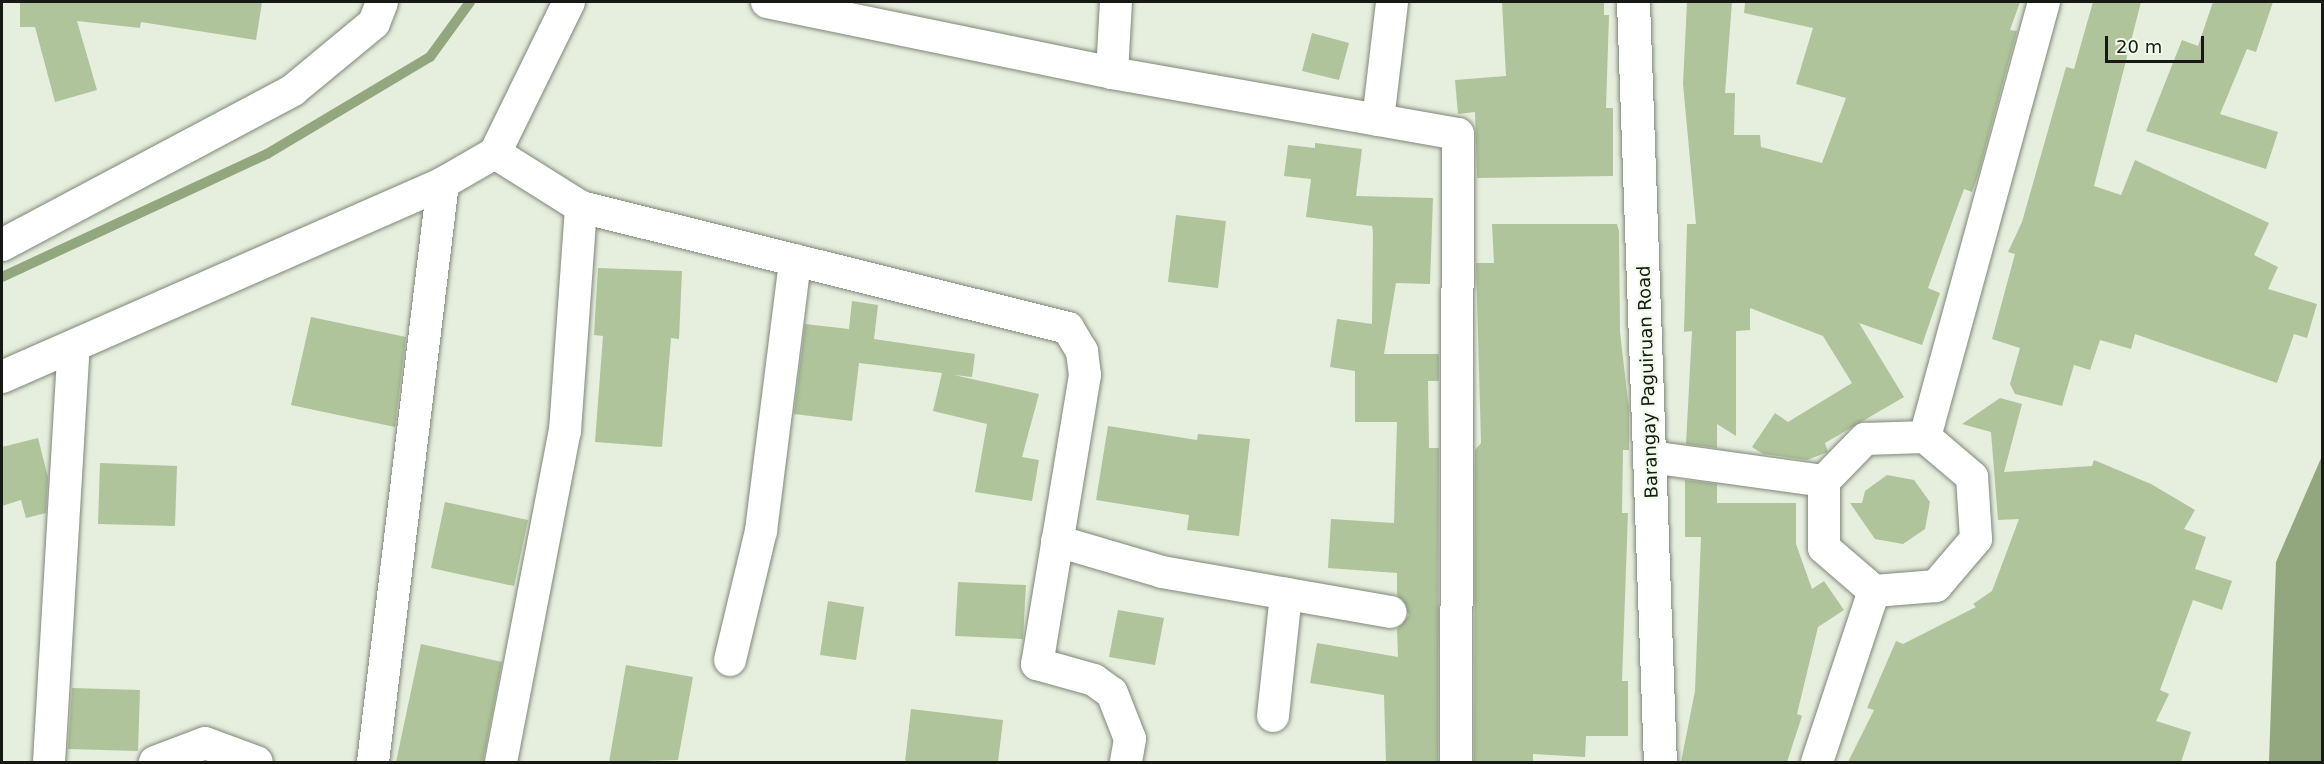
<!DOCTYPE html>
<style>
body{margin:0}
#map{position:relative;width:2324px;height:764px;overflow:hidden;background:#e6eede;font-family:"DejaVu Sans",sans-serif}
div>[style]{position:absolute}
.water>*{inset:0;background:#93a77e}
.stream>*{height:10px;margin:-5px;padding:0 5px;transform-origin:5px;border-radius:5px;background:#93a77e}
.building>*{inset:0;background:#afc49a}
.roads{filter:drop-shadow(0 0 2px #7f8778) drop-shadow(0 0 2px #7f8778)}
.street>*{height:32px;margin:-16px;padding:0 16px;transform-origin:16px;border-radius:16px;background:#fff}
.secondary>*{height:33px;margin:-16.5px;padding:0 16.5px;transform-origin:16.5px;border-radius:16.5px;background:#fff}
span{translate:-50% -50%;white-space:nowrap;text-align:center;line-height:1.15;-webkit-text-stroke:4.5px #f3fbeb;paint-order:stroke}
.street-label{font-size:18px;color:#161914}
.frame{position:absolute;inset:0;border:3px solid #161914;pointer-events:none}
.scale{position:absolute;left:2105px;top:36px;width:99px;height:27px;box-sizing:border-box;border:3px solid #161914;border-top:0;padding-left:8px;font-size:18px;line-height:21px;white-space:nowrap;color:#161914;-webkit-text-stroke:4px #f3fbeb;paint-order:stroke}
</style>
<div id="map">
<div class="water">
<div style="clip-path:polygon(2322px 456px,2322px 762px,2269px 762px,2276px 562px)"></div>
</div>
<div class="stream">
<div style="left:2px;top:277px;width:292px;rotate:-24.9deg"></div>
<div style="left:267px;top:154px;width:190px;rotate:-30.8deg"></div>
<div style="left:430px;top:57px;width:68px;rotate:-54deg"></div>
</div>
<div class="building">
<div style="clip-path:polygon(20px 2px,262px 2px,256px 40px,141px 22px,140px 28px,77px 21px,97px 90px,55px 102px,35px 27px,20px 27px)"></div>
<div style="clip-path:polygon(1502px 2px,1604px 2px,1604px 15px,1609px 15px,1606px 108px,1613px 108px,1613px 176px,1477px 178px,1475px 112px,1458px 114px,1455px 80px,1506px 76px)"></div>
<div style="clip-path:polygon(1687px 2px,1732px 2px,1725px 93px,1735px 93px,1734px 135px,1760px 135px,1761px 147px,1822px 163px,1846px 98px,1796px 84px,1813px 28px,1744px 13px,1745px 2px,2020px 2px,2010px 30px,2017px 31px,1978px 175px,1972px 192px,1964px 189px,1928px 288px,1940px 293px,1922px 345px,1859px 323px,1904px 397px,1825px 443px,1828px 452px,1807px 460px,1763px 454px,1752px 447px,1775px 413px,1788px 422px,1852px 383px,1823px 336px,1750px 308px,1750px 330px,1736px 331px,1736px 436px,1717px 424px,1717px 448px,1686px 444px,1692px 331px,1684px 332px,1687px 224px,1696px 224px,1683px 84px)"></div>
<div style="clip-path:polygon(2093px 2px,2141px 2px,2094px 186px,2121px 195px,2135px 160px,2269px 223px,2254px 255px,2278px 267px,2268px 289px,2317px 304px,2307px 338px,2294px 334px,2277px 383px,2135px 334px,2131px 349px,2100px 340px,2090px 370px,2074px 365px,2062px 406px,2015px 394px,2010px 384px,2020px 348px,1992px 339px,2015px 254px,2008px 252px,2022px 222px,2066px 67px,2074px 69px)"></div>
<div style="clip-path:polygon(2213px 2px,2273px 2px,2256px 52px,2247px 49px,2220px 114px,2278px 132px,2266px 169px,2146px 131px,2182px 40px,2198px 46px)"></div>
<div style="clip-path:polygon(1312px 33px,1349px 43px,1339px 80px,1302px 71px)"></div>
<div style="clip-path:polygon(1315px 143px,1362px 149px,1356px 196px,1433px 198px,1430px 284px,1396px 283px,1384px 354px,1439px 354px,1439px 381px,1428px 381px,1429px 448px,1439px 448px,1438px 762px,1386px 762px,1384px 695px,1310px 683px,1317px 643px,1398px 657px,1397px 629px,1409px 615px,1397px 595px,1397px 573px,1328px 568px,1331px 519px,1394px 523px,1397px 422px,1355px 422px,1355px 371px,1330px 367px,1337px 319px,1372px 324px,1373px 232px,1372px 226px,1306px 217px,1311px 179px,1284px 176px,1288px 145px,1315px 148px)"></div>
<div style="clip-path:polygon(1176px 215px,1226px 221px,1218px 288px,1168px 282px)"></div>
<div style="clip-path:polygon(1492px 224px,1617px 224px,1619px 231px,1620px 332px,1629px 410px,1629px 450px,1623px 450px,1622px 513px,1628px 513px,1622px 681px,1628px 681px,1628px 736px,1586px 736px,1585px 757px,1533px 754px,1533px 762px,1474px 762px,1475px 450px,1481px 443px,1476px 263px,1494px 263px)"></div>
<div style="clip-path:polygon(598px 268px,682px 271px,679px 339px,671px 338px,662px 447px,595px 442px,603px 336px,594px 335px)"></div>
<div style="clip-path:polygon(852px 301px,878px 305px,874px 339px,975px 354px,972px 377px,954px 375px,1039px 394px,1022px 457px,1039px 460px,1032px 501px,975px 492px,987px 424px,933px 411px,942px 373px,859px 363px,852px 421px,794px 414px,805px 324px,849px 329px)"></div>
<div style="clip-path:polygon(311px 317px,406px 337px,395px 427px,291px 405px)"></div>
<div style="clip-path:polygon(2000px 398px,2022px 404px,2004px 472px,2092px 466px,2094px 460px,2151px 484px,2195px 510px,2184px 529px,2206px 537px,2195px 569px,2232px 581px,2222px 610px,2193px 600px,2160px 690px,2169px 694px,2156px 721px,2191px 732px,2181px 762px,1848px 762px,1874px 710px,1867px 708px,1896px 641px,1903px 644px,1976px 607px,1973px 604px,1992px 591px,2019px 519px,1998px 520px,1991px 432px,1962px 424px)"></div>
<div style="clip-path:polygon(1108px 426px,1197px 440px,1198px 434px,1250px 439px,1239px 536px,1187px 530px,1189px 515px,1096px 500px)"></div>
<div style="clip-path:polygon(38px 438px,48px 477px,46px 513px,26px 518px,21px 500px,2px 506px,2px 447px)"></div>
<div style="clip-path:polygon(100px 463px,177px 466px,175px 526px,98px 524px)"></div>
<div style="clip-path:polygon(1887px 475px,1914px 480px,1930px 502px,1925px 529px,1903px 544px,1875px 539px,1850px 503px,1862px 503px,1865px 491px)"></div>
<div style="clip-path:polygon(1685px 480px,1717px 484px,1717px 503px,1796px 503px,1796px 544px,1812px 589px,1824px 581px,1844px 610px,1818px 627px,1797px 714px,1802px 716px,1787px 762px,1681px 762px,1695px 691px,1701px 537px,1685px 537px)"></div>
<div style="clip-path:polygon(445px 502px,528px 520px,514px 586px,431px 568px)"></div>
<div style="clip-path:polygon(958px 582px,1026px 585px,1023px 639px,955px 636px)"></div>
<div style="clip-path:polygon(828px 601px,864px 607px,856px 660px,820px 655px)"></div>
<div style="clip-path:polygon(1118px 610px,1164px 618px,1155px 665px,1109px 657px)"></div>
<div style="clip-path:polygon(421px 644px,502px 662px,483px 762px,396px 762px)"></div>
<div style="clip-path:polygon(626px 665px,693px 677px,678px 760px,609px 762px)"></div>
<div style="clip-path:polygon(72px 688px,140px 690px,138px 751px,68px 749px)"></div>
<div style="clip-path:polygon(911px 709px,1003px 720px,998px 762px,905px 762px)"></div>
</div>
<div class="roads">
<div class="street">
<div style="left:767px;top:2px;width:352px;rotate:11.6deg"></div>
<div style="left:1112px;top:73px;width:351px;rotate:10deg"></div>
<div style="left:1458px;top:134px;width:628px;rotate:90.18deg"></div>
<div style="left:1112px;top:73px;width:71px;rotate:-86.8deg"></div>
<div style="left:1378px;top:120px;width:119px;rotate:-83.2deg"></div>
<div style="left:495px;top:153px;width:102px;rotate:32.1deg"></div>
<div style="left:581px;top:207px;width:502px;rotate:13.95deg"></div>
<div style="left:1068px;top:328px;width:27px;rotate:59deg"></div>
<div style="left:1082px;top:351px;width:24px;rotate:83deg"></div>
<div style="left:1085px;top:375px;width:293px;rotate:99.4deg"></div>
<div style="left:1037px;top:664px;width:59px;rotate:15.7deg"></div>
<div style="left:1094px;top:680px;width:22px;rotate:36deg"></div>
<div style="left:1112px;top:693px;width:49px;rotate:68.6deg"></div>
<div style="left:1130px;top:739px;width:23px;rotate:100deg"></div>
<div style="left:2px;top:245px;width:330px;rotate:-28deg"></div>
<div style="left:293px;top:90px;width:105px;rotate:-39.6deg"></div>
<div style="left:374px;top:23px;width:22px;rotate:-69deg"></div>
<div style="left:2px;top:377px;width:482px;rotate:-23.7deg"></div>
<div style="left:443px;top:183px;width:60px;rotate:-30deg"></div>
<div style="left:495px;top:153px;width:168px;rotate:-63.9deg"></div>
<div style="left:1925px;top:437px;width:62px;rotate:40.4deg"></div>
<div style="left:1972px;top:477px;width:62px;rotate:86.3deg"></div>
<div style="left:1976px;top:539px;width:62px;rotate:130.4deg"></div>
<div style="left:1936px;top:586px;width:62px;rotate:175.4deg"></div>
<div style="left:1874px;top:591px;width:66px;rotate:-139.3deg"></div>
<div style="left:1824px;top:548px;width:67px;rotate:-90deg"></div>
<div style="left:1824px;top:481px;width:59px;rotate:-45.7deg"></div>
<div style="left:1865px;top:439px;width:60px;rotate:-1.9deg"></div>
<div style="left:1925px;top:437px;width:451px;rotate:-74.7deg"></div>
<div style="left:1651px;top:457px;width:175px;rotate:7.9deg"></div>
<div style="left:1057px;top:541px;width:109px;rotate:16.4deg"></div>
<div style="left:1162px;top:572px;width:232px;rotate:9.9deg"></div>
<div style="left:730px;top:660px;width:133px;rotate:-76.5deg"></div>
<div style="left:761px;top:531px;width:273px;rotate:-82.8deg"></div>
<div style="left:1273px;top:716px;width:123px;rotate:-83.9deg"></div>
<div style="left:49px;top:762px;width:416px;rotate:-86.6deg"></div>
<div style="left:155px;top:762px;width:53px;rotate:-20.8deg"></div>
<div style="left:205px;top:743px;width:55px;rotate:20.1deg"></div>
<div style="left:373px;top:762px;width:583px;rotate:-83.11deg"></div>
<div style="left:501px;top:762px;width:337px;rotate:-79.1deg"></div>
<div style="left:565px;top:431px;width:225px;rotate:-85.9deg"></div>
<div style="left:1817px;top:762px;width:180px;rotate:-71.6deg"></div>
</div>
<div class="secondary">
<div style="left:1633px;top:2px;width:760px;rotate:87.97deg"></div>
</div>
</div>
<div class="street-label">
<span style="left:1648px;top:382px;rotate:-92deg">Barangay Paguiruan Road</span>
</div>
<div class="frame"></div>
<div class="scale">20 m</div>
</div>
